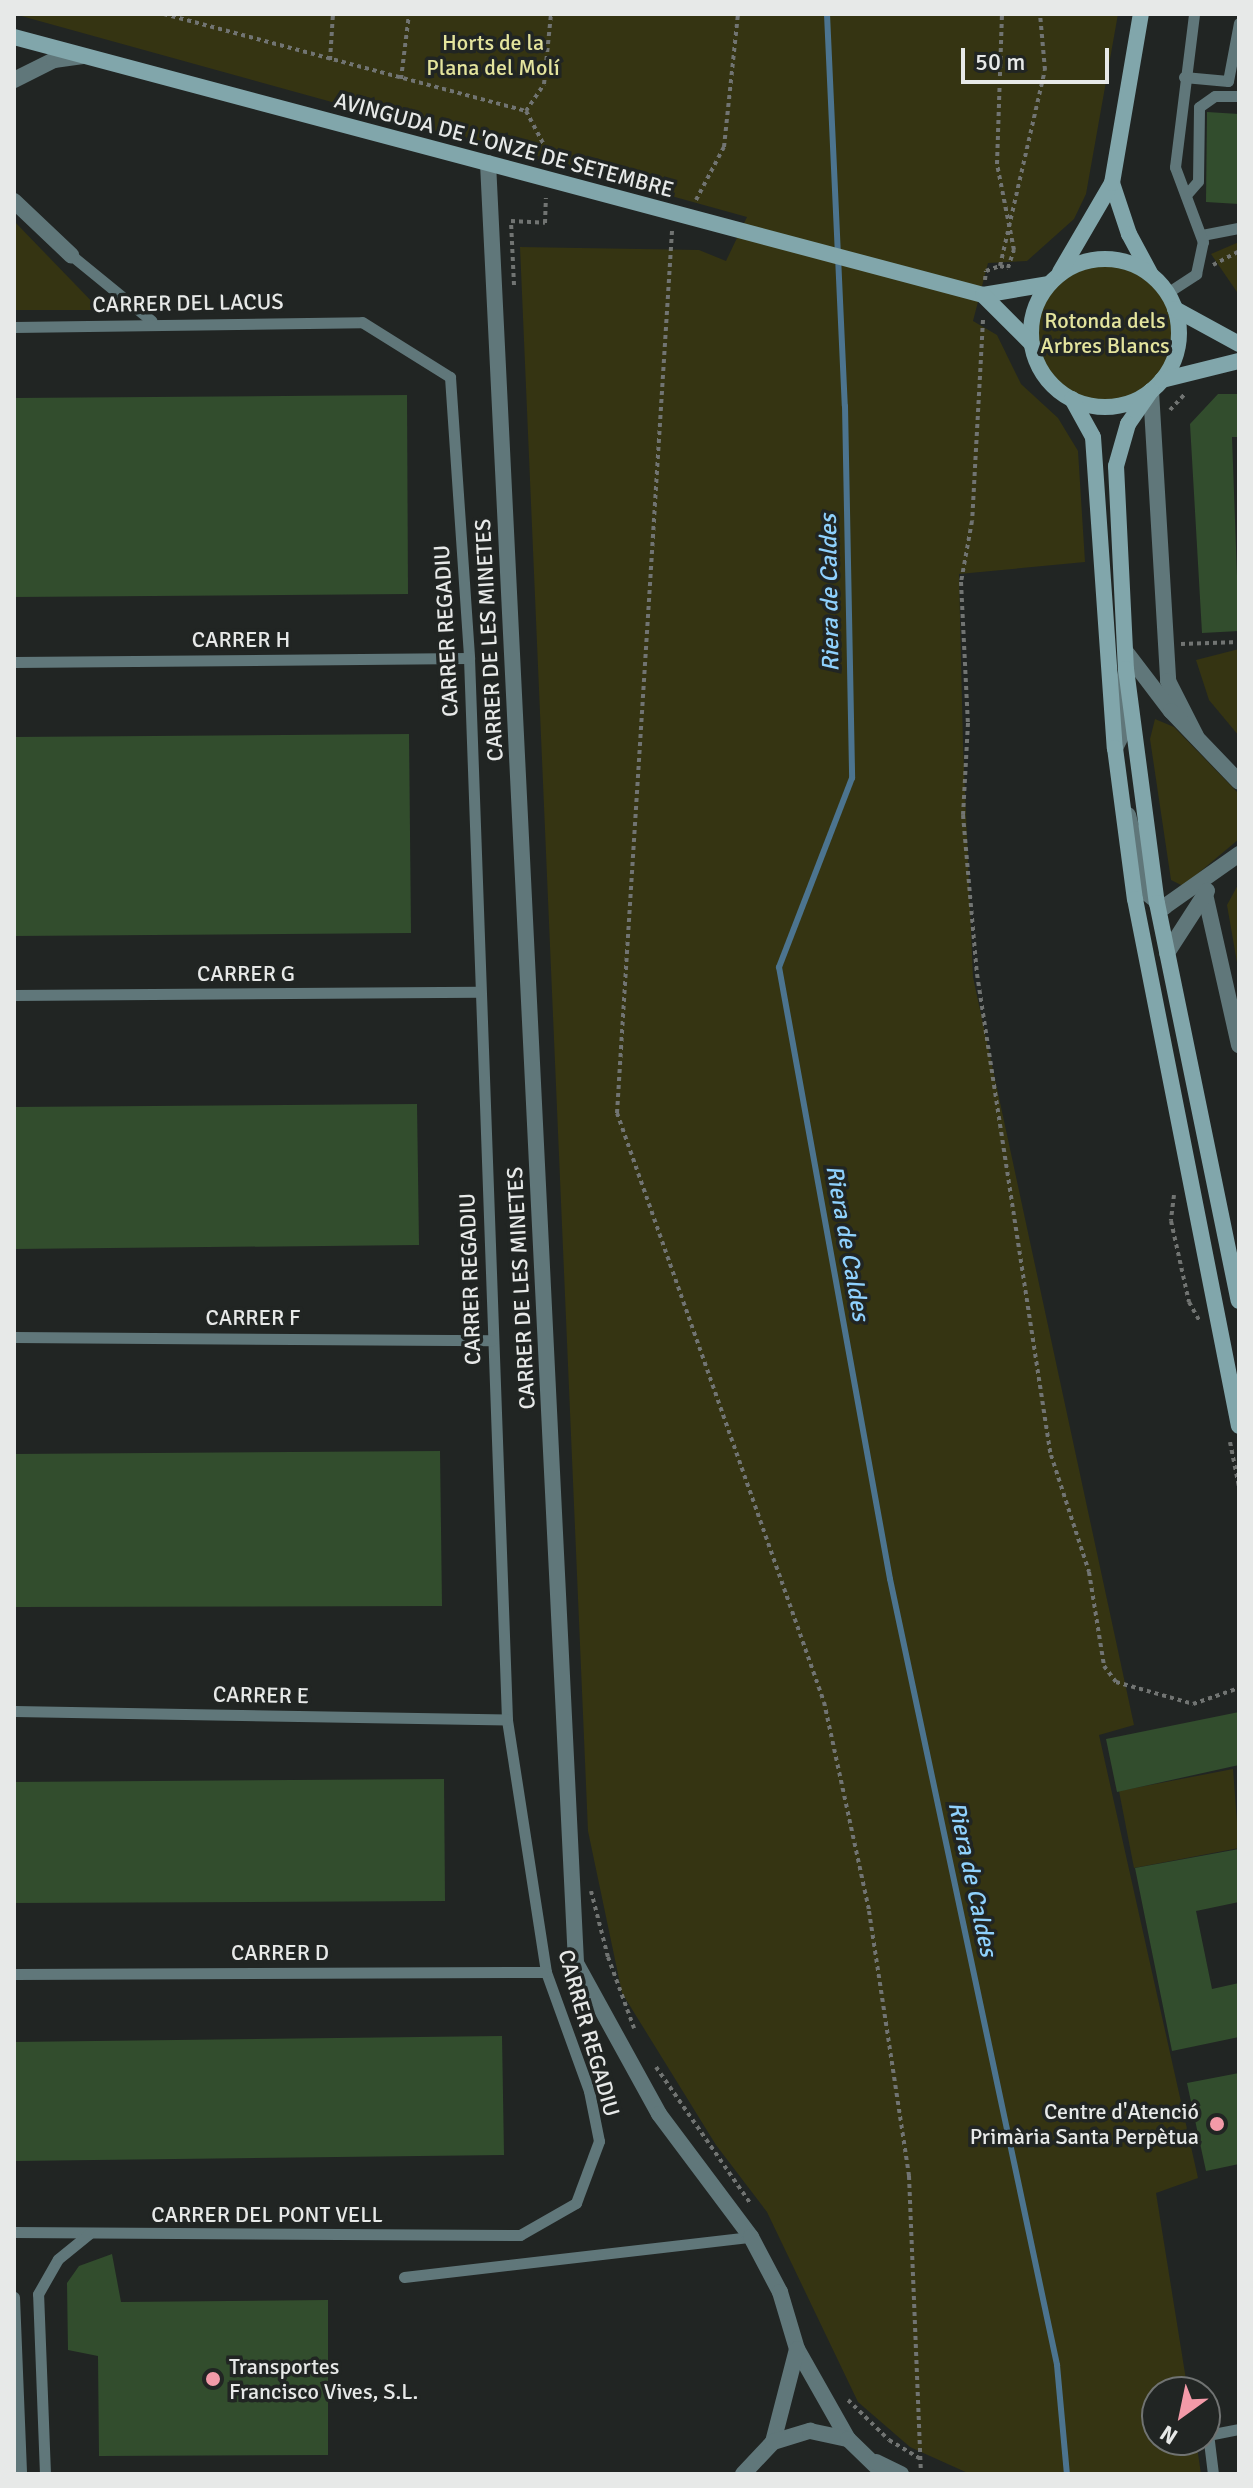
<!DOCTYPE html>
<meta charset="utf-8">
<style>
body{margin:0}
#map{position:relative;width:1253px;height:2488px;overflow:hidden;background:#212523;font-family:Signika,sans-serif}
div>[style]{position:absolute}
.green>*{inset:0;background:#353412}
.round{border-radius:50%}
.stream>*{height:6px;margin:-3px;padding:0 3px;transform-origin:3px;border-radius:3px;background:#4c748f}
.building>*{inset:0;background:#324d2d}
.path>*{height:4px;margin-top:-2px;transform-origin:0;background:repeating-linear-gradient(90deg,#717472 0 4px,transparent 0 8px)}
.service>*{height:11px;margin:-5.5px;padding:0 5.5px;transform-origin:5.5px;border-radius:5.5px;background:#60777a}
.minor>*{height:16px;margin:-8px;padding:0 8px;transform-origin:8px;border-radius:8px;background:#60777a}
.tertiary>*{height:16px;margin:-8px;padding:0 8px;transform-origin:8px;border-radius:8px;background:#60777a}
.secondary>*{height:16px;margin:-8px;padding:0 8px;transform-origin:8px;border-radius:8px;background:#81a6ab}
.secondary>.ring{margin:-8px;padding:0;box-sizing:content-box;background:none;border:16px solid #81a6ab;border-radius:50%}
.dots>*{width:22px;height:22px;translate:-50% -50%;box-sizing:border-box;border:4px solid #212523;border-radius:50%}
span{translate:-50% -50%;white-space:nowrap;text-align:center;line-height:1.15;-webkit-text-stroke:7px #212523;paint-order:stroke}
.park-label{font-size:22px;color:#e4e49d}
.street-label{font-size:22px;color:#e7e9e8}
.poi-label{font-size:22px;color:#e7e9e8}
.right{translate:-100% -50%;text-align:right}
.left{translate:0 -50%;text-align:left}
.water-label{font-size:24px;color:#8fd1fd;font-style:italic}
.frame{position:absolute;inset:0;border:16px solid #e7e9e8;pointer-events:none}
.north{position:absolute;left:1141px;top:2376px;width:80px;height:80px;box-sizing:border-box;background:#212523;border:2px solid #707372;border-radius:50%;rotate:213deg;font-size:22px;font-weight:700;line-height:32px;text-align:center;color:#e7e9e8}
.north::after{content:'';display:block;margin:auto;width:28px;height:36px;background:#f39aa8;clip-path:polygon(50% 0,100% 100%,50% 72%,0 100%)}
.scale{position:absolute;left:961px;top:48px;width:148px;height:36px;box-sizing:border-box;border:4px solid #e7e9e8;border-top:0;padding-left:10px;font-size:24px;line-height:28px;white-space:nowrap;color:#e7e9e8;-webkit-text-stroke:6px #212523;paint-order:stroke}
</style>
<div id="map">
<div class="green">
<div style="clip-path:polygon(14px 14px,1118px 14px,1086px 194px,1074px 219px,1027px 261px,988px 263px,973px 321px,997px 335px,1021px 384px,1058px 418px,1078px 451px,1085px 562px,959px 574px,963px 744px,973px 977px,1134px 1725px,1099px 1735px,1198px 2178px,1156px 2193px,1188px 2392px,1157px 2392px,1157px 2440px,1196px 2440px,1201px 2474px,970px 2474px,910px 2447px,858px 2402px,767px 2212px,716px 2145px,622px 1993px,588px 1831px,520px 247px,699px 250px,726px 261px,747px 217px)"></div>
<div style="clip-path:polygon(14px 221px,100px 310px,14px 310px)"></div>
<div style="clip-path:polygon(1239px 242px,1239px 295px,1211px 254px)"></div>
<div class="round" style="left:1031px;top:259px;width:148px;height:148px"></div>
<div style="clip-path:polygon(1239px 649px,1239px 736px,1209px 700px,1196px 660px)"></div>
<div style="clip-path:polygon(1155px 719px,1174px 727px,1239px 794px,1239px 839px,1183px 886px,1171px 880px,1150px 739px)"></div>
<div style="clip-path:polygon(1239px 883px,1239px 974px,1227px 905px)"></div>
<div style="clip-path:polygon(1233px 1769px,1239px 1848px,1134px 1868px,1119px 1791px)"></div>
</div>
<div class="stream">
<div style="left:827px;top:14px;width:392px;rotate:87.4deg"></div>
<div style="left:845px;top:406px;width:372px;rotate:88.9deg"></div>
<div style="left:852px;top:778px;width:203px;rotate:111.1deg"></div>
<div style="left:779px;top:967px;width:622px;rotate:79.72deg"></div>
<div style="left:890px;top:1579px;width:804px;rotate:78deg"></div>
<div style="left:1057px;top:2365px;width:109px;rotate:84.8deg"></div>
</div>
<div class="building">
<div style="clip-path:polygon(1207px 112px,1239px 114px,1239px 204px,1206px 202px)"></div>
<div style="clip-path:polygon(1218px 394px,1239px 394px,1239px 437px,1232px 437px,1239px 631px,1202px 633px,1190px 424px)"></div>
<div style="clip-path:polygon(407px 395px,408px 594px,14px 597px,14px 398px)"></div>
<div style="clip-path:polygon(409px 734px,411px 933px,14px 936px,14px 737px)"></div>
<div style="clip-path:polygon(417px 1104px,419px 1245px,14px 1249px,14px 1107px)"></div>
<div style="clip-path:polygon(440px 1451px,442px 1606px,14px 1607px,14px 1454px)"></div>
<div style="clip-path:polygon(1239px 1712px,1239px 1765px,1117px 1792px,1106px 1739px)"></div>
<div style="clip-path:polygon(444px 1779px,445px 1901px,14px 1903px,14px 1782px)"></div>
<div style="clip-path:polygon(1239px 1849px,1239px 1902px,1196px 1911px,1212px 1989px,1239px 1983px,1239px 2037px,1172px 2051px,1135px 1868px)"></div>
<div style="clip-path:polygon(502px 2036px,504px 2155px,14px 2161px,14px 2042px)"></div>
<div style="clip-path:polygon(1239px 2073px,1239px 2164px,1206px 2171px,1187px 2083px)"></div>
<div style="clip-path:polygon(112px 2254px,121px 2302px,328px 2300px,328px 2455px,99px 2456px,98px 2356px,68px 2350px,67px 2283px,79px 2266px)"></div>
</div>
<div class="path">
<div style="left:164px;top:14px;width:375px;rotate:15deg"></div>
<div style="left:526px;top:111px;width:58px;rotate:62.1deg"></div>
<div style="left:330px;top:60px;width:46px;rotate:-86.3deg"></div>
<div style="left:401px;top:79px;width:65px;rotate:-83deg"></div>
<div style="left:526px;top:111px;width:32px;rotate:-56deg"></div>
<div style="left:544px;top:84px;width:70px;rotate:-84.3deg"></div>
<div style="left:696px;top:200px;width:60px;rotate:-62.2deg"></div>
<div style="left:724px;top:147px;width:134px;rotate:-84deg"></div>
<div style="left:672px;top:231px;width:884px;rotate:93.57deg"></div>
<div style="left:617px;top:1113px;width:624px;rotate:70.64deg"></div>
<div style="left:824px;top:1702px;width:214px;rotate:77.8deg"></div>
<div style="left:869px;top:1911px;width:268px;rotate:81.4deg"></div>
<div style="left:909px;top:2176px;width:298px;rotate:87.7deg"></div>
<div style="left:1213px;top:265px;width:30px;rotate:-28deg"></div>
<div style="left:1000px;top:266px;width:8px;rotate:14deg"></div>
<div style="left:1008px;top:268px;width:19px;rotate:-72deg"></div>
<div style="left:1014px;top:250px;width:88px;rotate:-101.2deg"></div>
<div style="left:997px;top:164px;width:150px;rotate:-88.1deg"></div>
<div style="left:985px;top:280px;width:9px;rotate:-84deg"></div>
<div style="left:986px;top:271px;width:15px;rotate:-20deg"></div>
<div style="left:1000px;top:266px;width:201px;rotate:-77.1deg"></div>
<div style="left:1045px;top:70px;width:56px;rotate:-95.1deg"></div>
<div style="left:514px;top:285px;width:64px;rotate:-92.7deg"></div>
<div style="left:511px;top:221px;width:34px;rotate:3deg"></div>
<div style="left:545px;top:223px;width:25px;rotate:-88deg"></div>
<div style="left:983px;top:320px;width:201px;rotate:93.1deg"></div>
<div style="left:972px;top:521px;width:62px;rotate:100.2deg"></div>
<div style="left:961px;top:582px;width:141px;rotate:87.2deg"></div>
<div style="left:968px;top:723px;width:92px;rotate:93.1deg"></div>
<div style="left:963px;top:815px;width:160px;rotate:85deg"></div>
<div style="left:977px;top:974px;width:487px;rotate:81.3deg"></div>
<div style="left:1051px;top:1455px;width:123px;rotate:72deg"></div>
<div style="left:1089px;top:1572px;width:95px;rotate:80.9deg"></div>
<div style="left:1104px;top:1666px;width:20px;rotate:53deg"></div>
<div style="left:1116px;top:1682px;width:80px;rotate:15.9deg"></div>
<div style="left:1193px;top:1704px;width:49px;rotate:-19.2deg"></div>
<div style="left:1170px;top:410px;width:23px;rotate:-47deg"></div>
<div style="left:1181px;top:644px;width:58px;rotate:-2deg"></div>
<div style="left:1174px;top:1195px;width:26px;rotate:97deg"></div>
<div style="left:1171px;top:1221px;width:83px;rotate:77.5deg"></div>
<div style="left:1189px;top:1302px;width:23px;rotate:61deg"></div>
<div style="left:1230px;top:1442px;width:46px;rotate:78.7deg"></div>
<div style="left:591px;top:1891px;width:68px;rotate:75.6deg"></div>
<div style="left:608px;top:1957px;width:76px;rotate:69.9deg"></div>
<div style="left:656px;top:2067px;width:167px;rotate:55.3deg"></div>
<div style="left:848px;top:2400px;width:57px;rotate:44.3deg"></div>
<div style="left:889px;top:2440px;width:37px;rotate:31deg"></div>
</div>
<div class="service">
<div style="left:1184px;top:77px;width:44px;rotate:5.2deg"></div>
<div style="left:1228px;top:81px;width:59px;rotate:-79.3deg"></div>
<div style="left:1186px;top:195px;width:18px;rotate:-49deg"></div>
<div style="left:1198px;top:181px;width:74px;rotate:-89.2deg"></div>
<div style="left:1199px;top:107px;width:19px;rotate:-35deg"></div>
<div style="left:1215px;top:96px;width:24px"></div>
<div style="left:1202px;top:235px;width:38px;rotate:-11deg"></div>
<div style="left:71px;top:255px;width:104px;rotate:39.2deg"></div>
<div style="left:1167px;top:293px;width:35px;rotate:-33deg"></div>
<div style="left:1196px;top:274px;width:33px;rotate:-78deg"></div>
<div style="left:1203px;top:242px;width:80px;rotate:-110.5deg"></div>
<div style="left:1175px;top:167px;width:154px;rotate:-82.9deg"></div>
<div style="left:14px;top:327px;width:348px;rotate:-0.8deg"></div>
<div style="left:362px;top:322px;width:104px;rotate:32deg"></div>
<div style="left:450px;top:377px;width:282px;rotate:86.1deg"></div>
<div style="left:469px;top:658px;width:1063px;rotate:87.95deg"></div>
<div style="left:507px;top:1720px;width:255px;rotate:81.2deg"></div>
<div style="left:546px;top:1972px;width:127px;rotate:70.1deg"></div>
<div style="left:589px;top:2091px;width:51px;rotate:78.7deg"></div>
<div style="left:599px;top:2141px;width:66px;rotate:110.4deg"></div>
<div style="left:576px;top:2203px;width:64px;rotate:150.3deg"></div>
<div style="left:520px;top:2235px;width:506px;rotate:-179.66deg"></div>
<div style="left:14px;top:662px;width:455px;rotate:-0.5deg"></div>
<div style="left:14px;top:995px;width:465px;rotate:-0.4deg"></div>
<div style="left:14px;top:1337px;width:478px;rotate:0.4deg"></div>
<div style="left:14px;top:1711px;width:493px;rotate:1deg"></div>
<div style="left:14px;top:1974px;width:532px;rotate:-0.22deg"></div>
<div style="left:404px;top:2277px;width:349px;rotate:-6.6deg"></div>
<div style="left:14px;top:2297px;width:177px;rotate:87.7deg"></div>
<div style="left:45px;top:2474px;width:180px;rotate:-92.2deg"></div>
<div style="left:38px;top:2294px;width:40px;rotate:-60.3deg"></div>
<div style="left:58px;top:2259px;width:40px;rotate:-39deg"></div>
<div style="left:1213px;top:2474px;width:39px;rotate:-97deg"></div>
<div style="left:1208px;top:2435px;width:32px;rotate:-11deg"></div>
</div>
<div class="minor">
<div style="left:488px;top:163px;width:1802px;rotate:87.2deg"></div>
<div style="left:576px;top:1963px;width:172px;rotate:61.2deg"></div>
<div style="left:659px;top:2114px;width:154px;rotate:53.2deg"></div>
<div style="left:751px;top:2237px;width:62px;rotate:62.2deg"></div>
<div style="left:780px;top:2292px;width:59px;rotate:73.4deg"></div>
<div style="left:797px;top:2349px;width:103px;rotate:60.5deg"></div>
<div style="left:1151px;top:391px;width:290px;rotate:86.6deg"></div>
<div style="left:1168px;top:681px;width:62px;rotate:63deg"></div>
<div style="left:1126px;top:652px;width:74px;rotate:52.7deg"></div>
<div style="left:1171px;top:711px;width:98px;rotate:46.2deg"></div>
<div style="left:1115px;top:748px;width:18px;rotate:-63deg"></div>
<div style="left:1123px;top:732px;width:36px;rotate:-95deg"></div>
<div style="left:1120px;top:696px;width:25px;rotate:-76deg"></div>
<div style="left:1128px;top:815px;width:81px;rotate:75.8deg"></div>
<div style="left:1148px;top:894px;width:21px;rotate:39deg"></div>
<div style="left:1164px;top:907px;width:92px;rotate:-35.2deg"></div>
<div style="left:1205px;top:894px;width:155px;rotate:77.3deg"></div>
<div style="left:1167px;top:953px;width:74px;rotate:-57.2deg"></div>
<div style="left:773px;top:2442px;width:96px;rotate:-75.5deg"></div>
<div style="left:743px;top:2474px;width:44px;rotate:-46.8deg"></div>
<div style="left:773px;top:2442px;width:39px;rotate:-17deg"></div>
<div style="left:810px;top:2431px;width:39px;rotate:12deg"></div>
<div style="left:848px;top:2439px;width:47px;rotate:44.1deg"></div>
</div>
<div class="tertiary">
<div style="left:14px;top:80px;width:45px;rotate:-26.6deg"></div>
<div style="left:54px;top:60px;width:29px;rotate:-8deg"></div>
<div style="left:14px;top:201px;width:79px;rotate:43.5deg"></div>
<div style="left:876px;top:2462px;width:28px;rotate:26deg"></div>
</div>
<div class="secondary">
<div style="left:14px;top:37px;width:1003px;rotate:14.91deg"></div>
<div style="left:983px;top:295px;width:67px;rotate:-9.5deg"></div>
<div style="left:1112px;top:183px;width:54px;rotate:71.6deg"></div>
<div style="left:1129px;top:234px;width:44px;rotate:61.7deg"></div>
<div class="ring" style="left:1031px;top:259px;width:132px;height:132px"></div>
<div style="left:1060px;top:272px;width:103px;rotate:-59.7deg"></div>
<div style="left:1112px;top:183px;width:171px;rotate:-80.3deg"></div>
<div style="left:983px;top:295px;width:69px;rotate:45deg"></div>
<div style="left:1175px;top:309px;width:73px;rotate:28.7deg"></div>
<div style="left:1162px;top:380px;width:79px;rotate:-13.9deg"></div>
<div style="left:1151px;top:391px;width:40px;rotate:124.9deg"></div>
<div style="left:1128px;top:424px;width:44px;rotate:105.9deg"></div>
<div style="left:1116px;top:466px;width:203px;rotate:87.2deg"></div>
<div style="left:1126px;top:669px;width:236px;rotate:82.5deg"></div>
<div style="left:1157px;top:903px;width:406px;rotate:78.4deg"></div>
<div style="left:1072px;top:399px;width:43px;rotate:61.1deg"></div>
<div style="left:1093px;top:437px;width:312px;rotate:86deg"></div>
<div style="left:1115px;top:748px;width:152px;rotate:82.5deg"></div>
<div style="left:1135px;top:899px;width:537px;rotate:78.84deg"></div>
</div>
<div class="dots">
<div style="left:1217px;top:2124px;background:#f39aa8"></div>
<div style="left:213px;top:2379px;background:#f39aa8"></div>
</div>
<div class="park-label">
<span style="left:493px;top:55px">Horts de la<br>Plana del Molí</span>
<span style="left:1105px;top:333px">Rotonda dels<br>Arbres Blancs</span>
</div>
<div class="street-label">
<span style="left:504px;top:145px;rotate:15deg">AVINGUDA DE L'ONZE DE SETEMBRE</span>
<span style="left:188px;top:303px;rotate:-1deg">CARRER DEL LACUS</span>
<span style="left:446px;top:631px;rotate:-93deg">CARRER REGADIU</span>
<span style="left:241px;top:640px">CARRER H</span>
<span style="left:489px;top:640px;rotate:-93deg">CARRER DE LES MINETES</span>
<span style="left:246px;top:974px">CARRER G</span>
<span style="left:470px;top:1279px;rotate:-92deg">CARRER REGADIU</span>
<span style="left:521px;top:1288px;rotate:-93deg">CARRER DE LES MINETES</span>
<span style="left:253px;top:1318px">CARRER F</span>
<span style="left:261px;top:1695px;rotate:1deg">CARRER E</span>
<span style="left:280px;top:1953px">CARRER D</span>
<span style="left:589px;top:2033px;rotate:74deg">CARRER REGADIU</span>
<span style="left:267px;top:2215px">CARRER DEL PONT VELL</span>
</div>
<div class="poi-label">
<span class="right" style="left:1199px;top:2124px">Centre d'Atenció<br>Primària Santa Perpètua</span>
<span class="left" style="left:229px;top:2379px">Transportes<br>Francisco Vives, S.L.</span>
</div>
<div class="water-label">
<span style="left:830px;top:593px;rotate:-91deg">Riera de Caldes</span>
<span style="left:847px;top:1243px;rotate:80deg">Riera de Caldes</span>
<span style="left:972px;top:1879px;rotate:78deg">Riera de Caldes</span>
</div>
<div class="frame"></div>
<div class="north">N</div>
<div class="scale">50 m</div>
</div>
